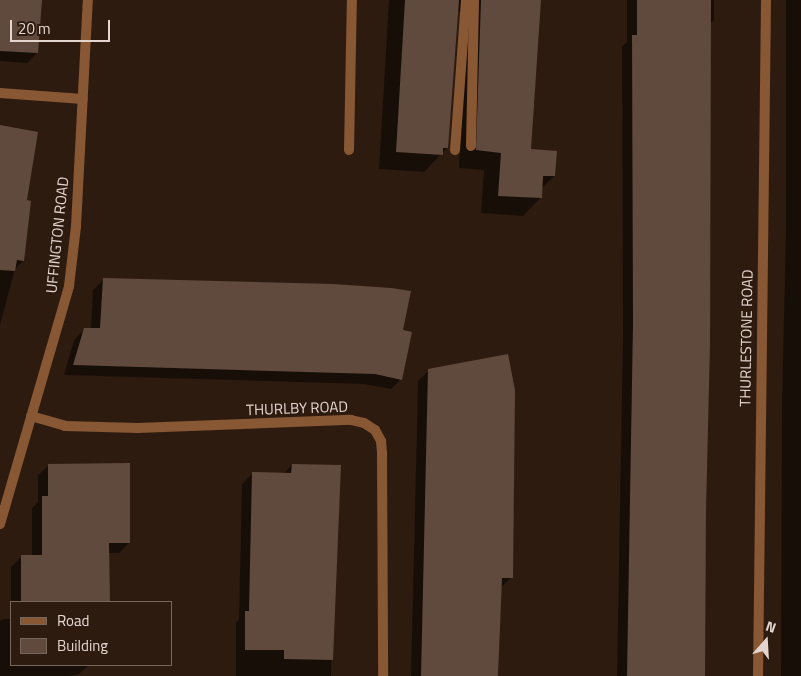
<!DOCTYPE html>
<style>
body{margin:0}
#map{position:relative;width:801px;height:676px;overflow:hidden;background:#2e1b10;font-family:"Titillium Web",sans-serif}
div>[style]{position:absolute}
.shadow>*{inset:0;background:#0007}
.building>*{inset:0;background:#604a3d}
.street>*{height:10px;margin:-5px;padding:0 5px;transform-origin:5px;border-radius:5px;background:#885734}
span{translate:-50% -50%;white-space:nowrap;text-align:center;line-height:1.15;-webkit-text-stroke:4px #2e1b10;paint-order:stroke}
.street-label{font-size:15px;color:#e4d6cf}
.legend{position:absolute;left:10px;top:601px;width:162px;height:65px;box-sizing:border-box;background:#2e1b10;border:1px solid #77665c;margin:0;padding:6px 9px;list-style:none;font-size:15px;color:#e4d6cf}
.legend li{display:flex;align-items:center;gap:10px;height:25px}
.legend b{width:25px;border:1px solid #77665c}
.north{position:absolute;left:741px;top:616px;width:50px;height:50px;-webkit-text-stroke:4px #2e1b10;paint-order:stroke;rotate:19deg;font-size:14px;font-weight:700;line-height:20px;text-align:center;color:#e4d6cf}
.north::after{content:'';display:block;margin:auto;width:18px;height:22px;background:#e4d6cf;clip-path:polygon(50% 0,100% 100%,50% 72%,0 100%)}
.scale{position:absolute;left:10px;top:20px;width:100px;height:22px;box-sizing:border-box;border:2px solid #e4d6cf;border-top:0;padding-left:6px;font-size:15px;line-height:18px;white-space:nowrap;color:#e4d6cf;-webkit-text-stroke:4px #2e1b10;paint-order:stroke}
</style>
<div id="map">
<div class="shadow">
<div style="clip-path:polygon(0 0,41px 0,37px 53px,27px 63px,0 61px)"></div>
<div style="clip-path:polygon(389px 0,540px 0,530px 150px,554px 176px,541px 189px,540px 198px,523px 216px,481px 213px,484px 170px,459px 168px,464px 18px,459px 11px,457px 11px,447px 148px,424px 172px,379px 169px)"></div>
<div style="clip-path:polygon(627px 0,714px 0,714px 20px,709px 25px,704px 676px,617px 676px,623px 335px,622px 46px,627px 42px)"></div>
<div style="clip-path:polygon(786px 0,801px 0,801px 676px,781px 676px,782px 398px,786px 231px)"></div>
<div style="clip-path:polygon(0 126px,25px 201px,23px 261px,15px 269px,0 325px)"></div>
<div style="clip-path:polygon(103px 280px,402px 331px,401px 379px,391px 389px,364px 384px,64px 375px,74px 340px,85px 329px,91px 329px,93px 290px)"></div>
<div style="clip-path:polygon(429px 370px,511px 578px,500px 588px,498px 676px,411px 676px,418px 381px)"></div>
<div style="clip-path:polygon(49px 465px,129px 543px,119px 553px,108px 553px,108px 602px,11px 602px,11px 665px,89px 665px,79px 674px,71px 676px,0 676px,0 621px,3px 619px,11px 619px,11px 567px,22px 556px,32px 556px,32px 508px,38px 502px,38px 475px)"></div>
<div style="clip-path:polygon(292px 465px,339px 466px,331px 676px,236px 676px,236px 623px,239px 619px,242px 484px,252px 474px,283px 474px)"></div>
</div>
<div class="building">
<div style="clip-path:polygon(0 0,42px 0,38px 53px,0 51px)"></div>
<div style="clip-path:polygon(405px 0,459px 0,448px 148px,443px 148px,443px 155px,396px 152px)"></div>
<div style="clip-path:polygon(481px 0,541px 0,531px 149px,557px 151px,555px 176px,543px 176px,542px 198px,498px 196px,501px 153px,476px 150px)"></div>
<div style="clip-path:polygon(637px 0,711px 0,710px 344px,706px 511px,705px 676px,627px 676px,633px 323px,632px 35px,637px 35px)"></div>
<div style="clip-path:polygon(0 125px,38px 132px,27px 200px,31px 201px,24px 261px,17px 260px,15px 271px,0 270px)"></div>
<div style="clip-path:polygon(103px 278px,333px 284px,391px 288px,411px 291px,403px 330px,412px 332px,402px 380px,375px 374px,73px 365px,84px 328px,100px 328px)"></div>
<div style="clip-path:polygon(508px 354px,515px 390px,513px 578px,502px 578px,498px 676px,421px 676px,428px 369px)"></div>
<div style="clip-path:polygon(130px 463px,130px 543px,109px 543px,110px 602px,21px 602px,21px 555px,42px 555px,42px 496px,48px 496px,48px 464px)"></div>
<div style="clip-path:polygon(292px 464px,341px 465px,333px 660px,284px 659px,284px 650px,245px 650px,245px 611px,249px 611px,252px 472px,291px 473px)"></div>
</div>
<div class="street">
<div style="left:0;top:93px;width:83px;rotate:4.1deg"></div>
<div style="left:471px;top:146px;width:146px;rotate:-88.8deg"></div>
<div style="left:349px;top:150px;width:150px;rotate:-88.9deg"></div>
<div style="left:455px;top:150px;width:150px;rotate:-85.8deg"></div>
<div style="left:31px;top:416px;width:35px;rotate:16deg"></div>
<div style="left:65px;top:426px;width:73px;rotate:1.6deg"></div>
<div style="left:138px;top:428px;width:213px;rotate:-2.2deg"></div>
<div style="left:351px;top:420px;width:13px;rotate:13deg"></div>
<div style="left:364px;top:423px;width:13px;rotate:32deg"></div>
<div style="left:375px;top:430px;width:13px;rotate:61deg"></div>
<div style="left:381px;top:441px;width:12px;rotate:85deg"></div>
<div style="left:382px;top:453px;width:223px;rotate:89.7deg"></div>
<div style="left:0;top:524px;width:248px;rotate:-73.8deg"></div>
<div style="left:69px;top:286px;width:60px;rotate:-83.3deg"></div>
<div style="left:76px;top:226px;width:226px;rotate:-87deg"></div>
<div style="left:758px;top:676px;width:676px;rotate:-89.32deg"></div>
</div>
<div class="street-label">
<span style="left:57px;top:235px;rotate:-84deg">UFFINGTON ROAD</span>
<span style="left:746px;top:338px;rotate:-89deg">THURLESTONE ROAD</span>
<span style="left:297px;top:408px;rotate:-2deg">THURLBY ROAD</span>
</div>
<ul class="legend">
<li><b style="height:6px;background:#885734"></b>Road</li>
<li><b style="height:14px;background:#604a3d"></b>Building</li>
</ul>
<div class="north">N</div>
<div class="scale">20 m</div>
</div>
